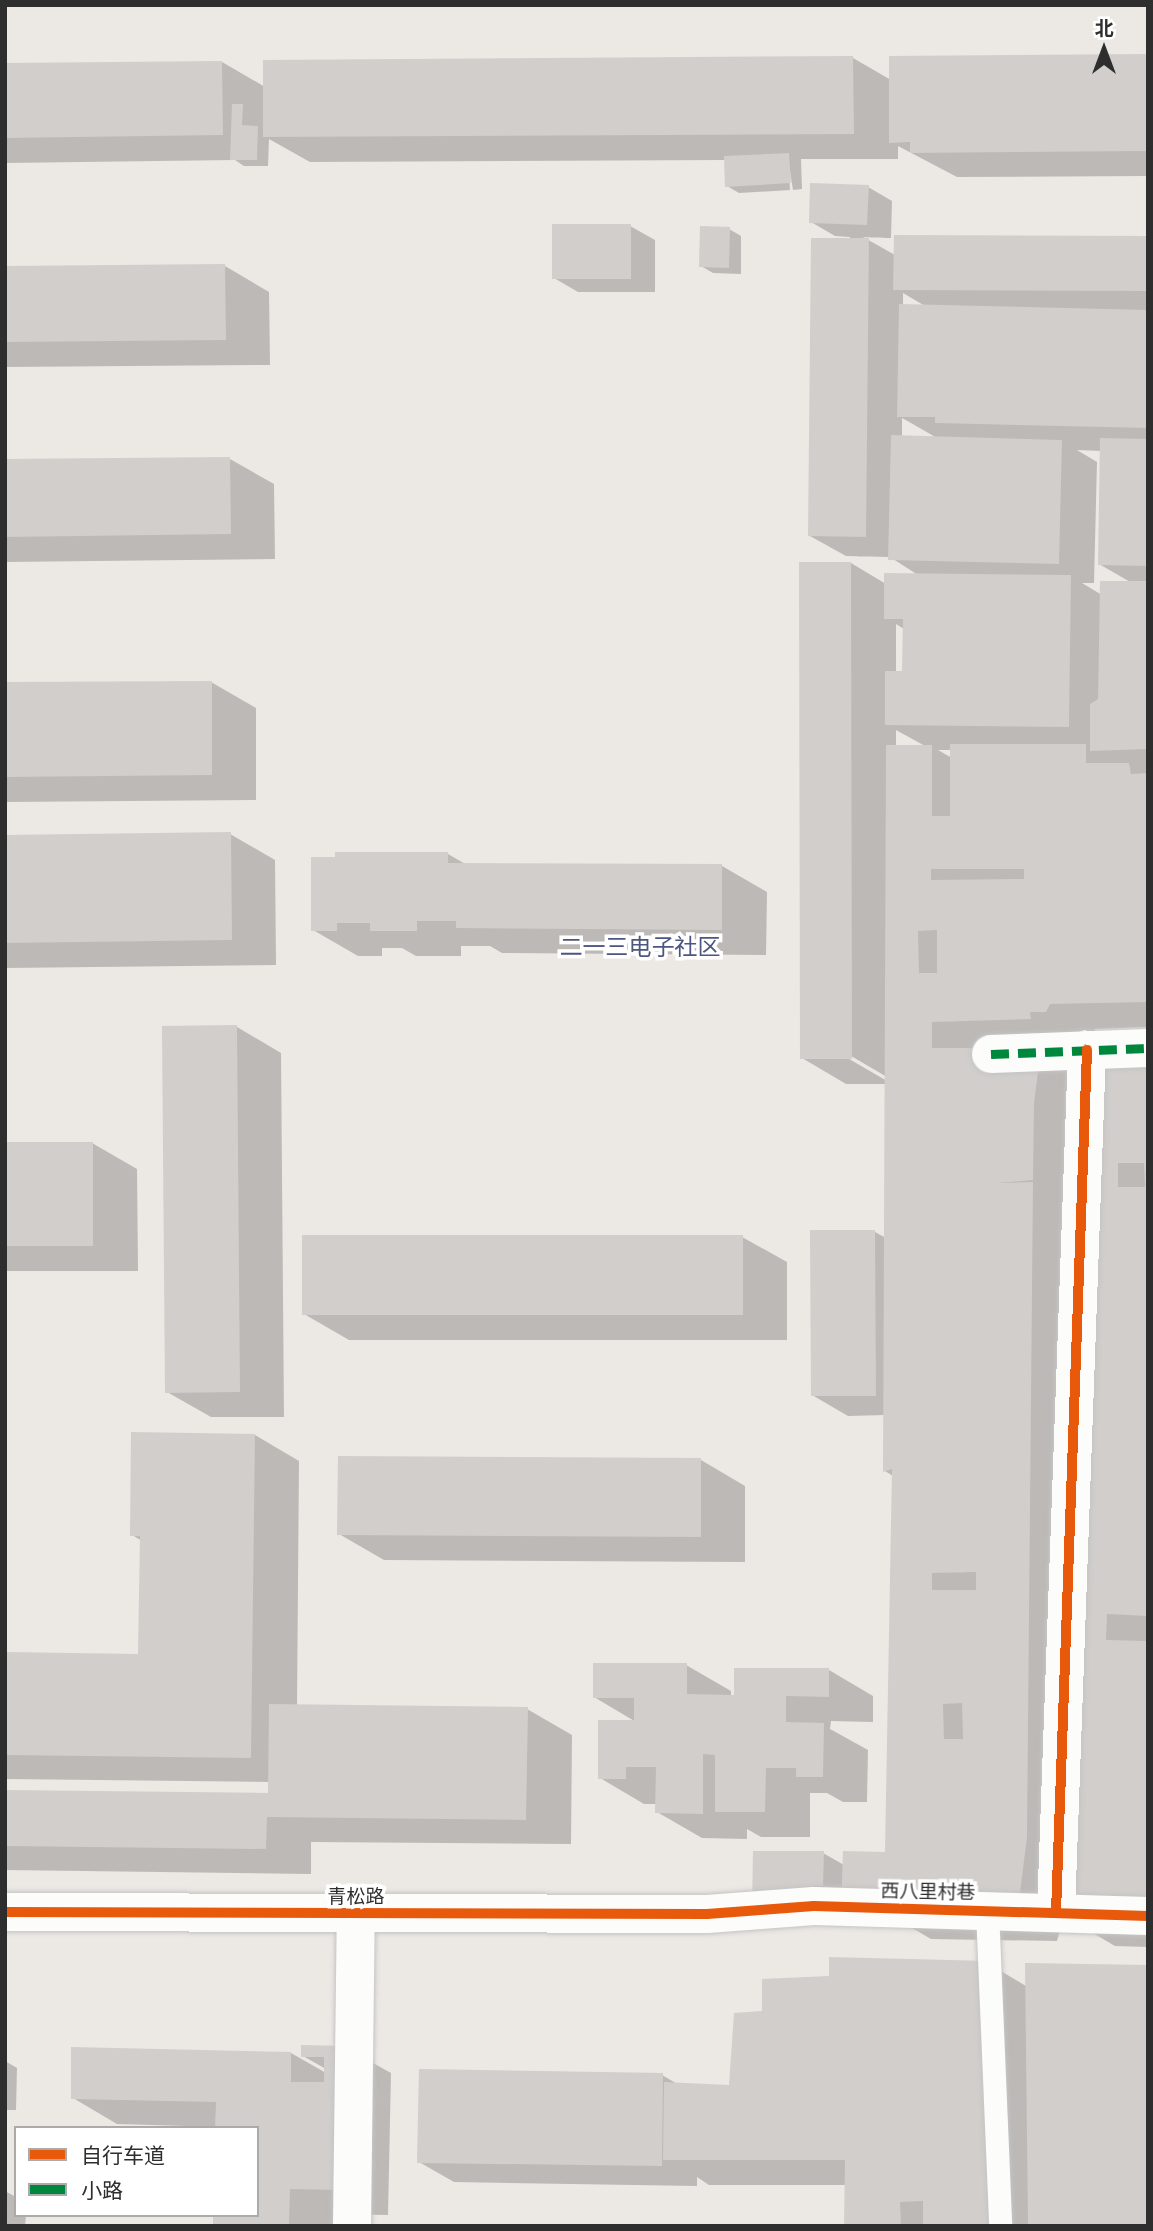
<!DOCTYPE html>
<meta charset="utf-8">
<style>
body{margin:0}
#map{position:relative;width:1153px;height:2231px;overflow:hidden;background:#ece8e4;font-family:"Titillium Web","Noto Sans SC",sans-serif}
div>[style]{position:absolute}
.shadow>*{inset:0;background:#0003}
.building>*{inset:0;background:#d1cecb}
.roads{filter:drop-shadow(0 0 2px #c5c4c5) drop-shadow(0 0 2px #c5c4c5)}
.service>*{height:23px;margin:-11.5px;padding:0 11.5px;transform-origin:11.5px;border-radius:11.5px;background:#fcfcfb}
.minor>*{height:38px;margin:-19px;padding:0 19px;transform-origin:19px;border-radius:19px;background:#fcfcfb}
.tertiary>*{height:38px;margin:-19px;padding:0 19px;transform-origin:19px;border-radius:19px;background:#fcfcfb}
.quiet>*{height:9px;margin-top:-4.5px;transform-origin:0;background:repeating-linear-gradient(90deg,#00873e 0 18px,transparent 0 27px)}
.cycleway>*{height:10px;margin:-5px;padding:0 5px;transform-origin:5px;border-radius:5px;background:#e8590c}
span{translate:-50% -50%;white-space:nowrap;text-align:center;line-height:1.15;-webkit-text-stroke:7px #fff;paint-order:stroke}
.street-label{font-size:19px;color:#2e2e2e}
.quarter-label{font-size:23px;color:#4d5680}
.frame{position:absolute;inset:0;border:7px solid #2e2e2e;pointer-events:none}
.legend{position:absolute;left:14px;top:2126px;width:245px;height:91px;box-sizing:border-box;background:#fff;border:2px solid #ababab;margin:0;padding:9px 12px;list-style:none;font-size:21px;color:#2e2e2e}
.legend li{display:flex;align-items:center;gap:14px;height:35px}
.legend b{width:35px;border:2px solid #ababab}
.north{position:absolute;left:1069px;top:14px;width:70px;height:70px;-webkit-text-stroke:5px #fff;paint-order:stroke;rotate:0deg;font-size:19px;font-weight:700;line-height:28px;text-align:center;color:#2e2e2e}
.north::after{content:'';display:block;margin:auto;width:24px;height:32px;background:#2e2e2e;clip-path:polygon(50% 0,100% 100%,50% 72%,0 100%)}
</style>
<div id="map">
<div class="shadow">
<div style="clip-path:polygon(1148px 56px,1148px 176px,957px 177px,898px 146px,898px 159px,801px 159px,802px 189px,793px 190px,788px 159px,790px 190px,739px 193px,727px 186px,726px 160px,310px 162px,269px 139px,268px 166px,244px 166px,235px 160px,5px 163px,5px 65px,222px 62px,265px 87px,853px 58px,891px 80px)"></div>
<div style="clip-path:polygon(evenodd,868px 187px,892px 201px,891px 238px,863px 237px,895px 255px,1148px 238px,1148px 1027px,1095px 1029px,1091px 1037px,1148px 1043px,1148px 1947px,1115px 1946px,1064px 1916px,1057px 1941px,931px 1939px,902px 1922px,778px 1920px,823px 1853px,844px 1865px,887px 1855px,893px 1476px,885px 1471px,885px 1415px,848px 1416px,812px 1395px,875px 1232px,886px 1238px,887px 1084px,846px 1084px,802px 1058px,851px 563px,886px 584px,918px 575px,890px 557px,846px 556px,810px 536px,850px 237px,835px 236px,811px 222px,868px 187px,903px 293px,925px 306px,903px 306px,903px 293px,868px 187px,902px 418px,911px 423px,937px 438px,902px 437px,902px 418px,868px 187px,1077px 450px,1102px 451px,1099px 564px,1132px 583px,1102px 595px,1082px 583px,1094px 583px,1097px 462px,1077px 450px,868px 187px,896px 624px,904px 629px,904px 673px,896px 673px,896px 624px,868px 187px,896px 730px,925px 746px,896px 746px,896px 730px,868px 187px,938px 750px,952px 750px,952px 758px,938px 750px,868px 187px,846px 1053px,887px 1077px,887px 1081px,844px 1056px,846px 1053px)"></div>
<div style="clip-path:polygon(630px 226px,655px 240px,655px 292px,578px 292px,554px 278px)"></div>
<div style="clip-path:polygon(729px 229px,741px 236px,741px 274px,713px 273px,701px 266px)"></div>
<div style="clip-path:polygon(225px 266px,269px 292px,270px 365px,5px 367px,5px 268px)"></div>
<div style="clip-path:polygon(230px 459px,274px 484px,275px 559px,5px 562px,5px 460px)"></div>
<div style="clip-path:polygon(211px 682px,256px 708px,256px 800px,5px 802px,5px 684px)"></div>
<div style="clip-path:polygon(230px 834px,275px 860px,276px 965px,5px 968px,5px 837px)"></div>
<div style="clip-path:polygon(448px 854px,467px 865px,722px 866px,767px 892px,766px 955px,502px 953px,490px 946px,461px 946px,461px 956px,416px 956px,402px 948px,382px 948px,382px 956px,358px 956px,313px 930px)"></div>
<div style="clip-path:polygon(237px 1027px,281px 1053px,284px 1417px,211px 1417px,167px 1392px)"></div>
<div style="clip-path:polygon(92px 1143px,137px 1169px,138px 1271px,5px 1271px,5px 1144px)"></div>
<div style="clip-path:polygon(742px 1237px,787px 1262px,787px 1340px,349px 1340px,304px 1314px)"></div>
<div style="clip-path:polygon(255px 1435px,299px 1461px,297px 1706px,527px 1709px,572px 1735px,571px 1844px,311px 1842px,311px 1874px,5px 1870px,5px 1792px,270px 1795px,270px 1782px,5px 1779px,5px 1654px,140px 1656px,142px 1541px,132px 1535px)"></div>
<div style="clip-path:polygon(701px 1460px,745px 1486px,745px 1562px,384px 1560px,339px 1534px)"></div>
<div style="clip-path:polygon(686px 1665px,731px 1691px,731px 1697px,829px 1670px,873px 1696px,873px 1722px,831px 1721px,830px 1729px,868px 1750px,867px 1802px,843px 1802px,827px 1793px,810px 1793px,810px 1837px,761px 1837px,747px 1829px,747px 1839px,702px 1838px,657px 1812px,657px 1804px,644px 1804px,600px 1778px,636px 1722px,594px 1697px)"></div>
<div style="clip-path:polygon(989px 1964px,1026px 1986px,1148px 2226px,846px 2226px,846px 2185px,709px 2185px,697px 2177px,697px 2186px,454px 2182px,419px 2162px,662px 2075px,679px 2085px,731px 2086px,764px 2013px,831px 1978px)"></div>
<div style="clip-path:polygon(346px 2048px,391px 2073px,388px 2215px,334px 2214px,334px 2226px,215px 2226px,257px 2215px,257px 2128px,117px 2124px,73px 2098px,291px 2053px,326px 2073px,326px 2069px,303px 2056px)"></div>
<div style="clip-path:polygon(5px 2061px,17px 2068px,16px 2110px,5px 2110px)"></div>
<div style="clip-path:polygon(5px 2191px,16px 2197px,16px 2215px,26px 2215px,25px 2226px,5px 2226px)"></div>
</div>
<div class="building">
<div style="clip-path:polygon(1148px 54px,1148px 151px,910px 153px,910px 142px,889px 143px,889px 56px)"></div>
<div style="clip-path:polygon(853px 56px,854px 134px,263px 137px,263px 60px)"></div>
<div style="clip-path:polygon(222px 61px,223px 135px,5px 138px,5px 63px)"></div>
<div style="clip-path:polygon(232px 104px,243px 104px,242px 125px,258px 126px,257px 160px,230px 160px)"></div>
<div style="clip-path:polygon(789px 153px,791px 183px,725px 187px,724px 156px)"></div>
<div style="clip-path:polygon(810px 183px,869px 185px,867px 225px,809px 223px)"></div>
<div style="clip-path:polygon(552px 224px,631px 224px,631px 279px,552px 279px)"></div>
<div style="clip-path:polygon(700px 226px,730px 227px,729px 268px,699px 267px)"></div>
<div style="clip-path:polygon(894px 235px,1148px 236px,1148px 291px,893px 290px)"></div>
<div style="clip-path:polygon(811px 238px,869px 238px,866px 537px,808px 536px)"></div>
<div style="clip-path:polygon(225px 264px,226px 340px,5px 342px,5px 266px)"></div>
<div style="clip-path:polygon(899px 304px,1148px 310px,1148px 428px,935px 423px,935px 417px,897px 417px)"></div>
<div style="clip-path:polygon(891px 435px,1062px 440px,1059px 564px,888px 560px)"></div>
<div style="clip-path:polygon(1100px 438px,1148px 439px,1148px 566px,1098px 565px)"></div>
<div style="clip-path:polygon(230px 457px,231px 534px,5px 537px,5px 459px)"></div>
<div style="clip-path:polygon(799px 562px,851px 562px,852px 1059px,800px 1059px)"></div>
<div style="clip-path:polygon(884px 573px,1071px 575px,1069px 727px,885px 725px,885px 671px,902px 671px,903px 619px,884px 619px)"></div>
<div style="clip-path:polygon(1100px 581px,1148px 581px,1148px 749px,1090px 751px,1090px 704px,1098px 699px)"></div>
<div style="clip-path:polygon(212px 681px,212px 775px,5px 777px,5px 682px)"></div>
<div style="clip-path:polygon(evenodd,950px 744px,1086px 744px,1086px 763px,1129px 763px,1131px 774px,1148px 773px,1148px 1002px,1050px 1004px,1046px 1012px,1030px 1012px,1031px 1019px,932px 1022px,932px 1048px,1041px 1048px,1034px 1103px,1033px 1180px,996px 1183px,1033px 1182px,1027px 1837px,1018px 1909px,884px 1914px,885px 1886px,883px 1909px,841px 1908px,843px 1851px,885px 1852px,892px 1469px,883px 1472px,886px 745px,932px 745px,932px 816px,950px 816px,950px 744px,931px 869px,1024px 869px,1024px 879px,931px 880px,931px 869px,950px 744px,937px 930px,937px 973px,919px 973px,918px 931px,937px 930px,950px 744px,976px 1572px,976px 1590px,932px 1590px,932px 1573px,976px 1572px,950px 744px,962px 1703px,963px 1739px,944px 1739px,943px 1704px,962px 1703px)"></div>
<div style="clip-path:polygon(231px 832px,232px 940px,5px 943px,5px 835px)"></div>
<div style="clip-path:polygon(335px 852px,448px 852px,448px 863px,722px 864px,722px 930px,456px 928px,456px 921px,417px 921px,417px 931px,370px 931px,370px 923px,337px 923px,337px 931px,311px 931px,311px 857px,335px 857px)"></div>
<div style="clip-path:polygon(237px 1025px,240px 1392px,165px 1393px,162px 1026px)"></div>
<div style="clip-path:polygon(evenodd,1078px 1041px,1148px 1041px,1148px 1616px,1107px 1614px,1106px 1640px,1148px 1641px,1148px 1924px,1068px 1922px,1078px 1041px,1118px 1163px,1144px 1163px,1145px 1187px,1118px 1187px,1118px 1163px)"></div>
<div style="clip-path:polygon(5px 1142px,93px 1142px,93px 1246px,5px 1246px)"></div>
<div style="clip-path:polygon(810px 1230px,875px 1230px,876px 1396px,811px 1396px)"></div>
<div style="clip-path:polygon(302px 1235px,743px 1235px,743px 1315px,302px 1315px)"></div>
<div style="clip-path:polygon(131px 1432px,255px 1434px,251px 1758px,5px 1755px,5px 1652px,138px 1654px,140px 1536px,130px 1536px)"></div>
<div style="clip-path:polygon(338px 1456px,701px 1458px,701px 1537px,337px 1535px)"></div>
<div style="clip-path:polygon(593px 1663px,687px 1663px,687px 1694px,734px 1695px,734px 1668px,829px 1668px,829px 1697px,786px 1696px,786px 1722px,824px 1723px,823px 1777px,796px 1777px,796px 1768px,766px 1768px,765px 1812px,715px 1812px,715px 1755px,703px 1754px,703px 1814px,655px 1813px,656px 1767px,626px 1767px,626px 1779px,598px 1779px,598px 1720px,634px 1720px,634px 1698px,593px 1698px)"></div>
<div style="clip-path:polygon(269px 1704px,528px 1707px,526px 1820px,267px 1817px,266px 1849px,5px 1846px,5px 1790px,268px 1793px)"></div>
<div style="clip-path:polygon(753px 1851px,824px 1851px,823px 1886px,813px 1886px,812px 1908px,752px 1907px)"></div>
<div style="clip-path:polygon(829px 1957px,988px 1961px,990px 2226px,923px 2226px,923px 2201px,900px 2202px,901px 2226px,844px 2226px,845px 2160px,663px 2160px,664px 2082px,729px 2085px,734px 2013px,762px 2011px,762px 1979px,829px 1976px)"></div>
<div style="clip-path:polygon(1025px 1963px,1148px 1965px,1148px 2226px,1028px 2226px)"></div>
<div style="clip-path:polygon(301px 2045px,347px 2046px,344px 2190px,290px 2189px,289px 2226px,213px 2226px,213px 2215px,257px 2215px,257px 2128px,215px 2128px,216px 2102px,71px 2099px,71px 2047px,291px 2052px,291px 2082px,324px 2082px,324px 2057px,301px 2057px)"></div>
<div style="clip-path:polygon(419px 2069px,663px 2073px,662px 2166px,417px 2163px)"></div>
</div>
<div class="roads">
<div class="service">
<div style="left:987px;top:1910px;width:316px;rotate:87.6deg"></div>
</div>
<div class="minor">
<div style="left:991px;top:1054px;width:157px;rotate:-2.2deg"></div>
<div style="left:1056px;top:1912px;width:863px;rotate:-87.94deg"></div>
<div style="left:707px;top:1914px;width:107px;rotate:-4.3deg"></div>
<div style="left:814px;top:1906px;width:334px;rotate:1.7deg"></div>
<div style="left:352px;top:2226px;width:313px;rotate:-89.3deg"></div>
</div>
<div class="tertiary">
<div style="left:5px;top:1912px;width:702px;rotate:0.16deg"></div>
</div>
</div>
<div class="quiet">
<div style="left:991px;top:1054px;width:157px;rotate:-2.2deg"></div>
</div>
<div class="cycleway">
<div style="left:5px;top:1912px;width:702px;rotate:0.16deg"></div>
<div style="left:707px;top:1914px;width:107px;rotate:-4.3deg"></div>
<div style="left:814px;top:1906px;width:334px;rotate:1.7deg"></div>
<div style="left:1056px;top:1912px;width:863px;rotate:-87.94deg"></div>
</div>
<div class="street-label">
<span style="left:928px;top:1891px;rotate:1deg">西八里村巷</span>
<span style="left:356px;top:1896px">青松路</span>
</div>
<div class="quarter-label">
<span style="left:640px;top:947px">二一三电子社区</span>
</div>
<div class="frame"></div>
<ul class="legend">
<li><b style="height:9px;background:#e8590c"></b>自行车道</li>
<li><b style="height:9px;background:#00873e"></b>小路</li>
</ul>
<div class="north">北</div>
</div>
